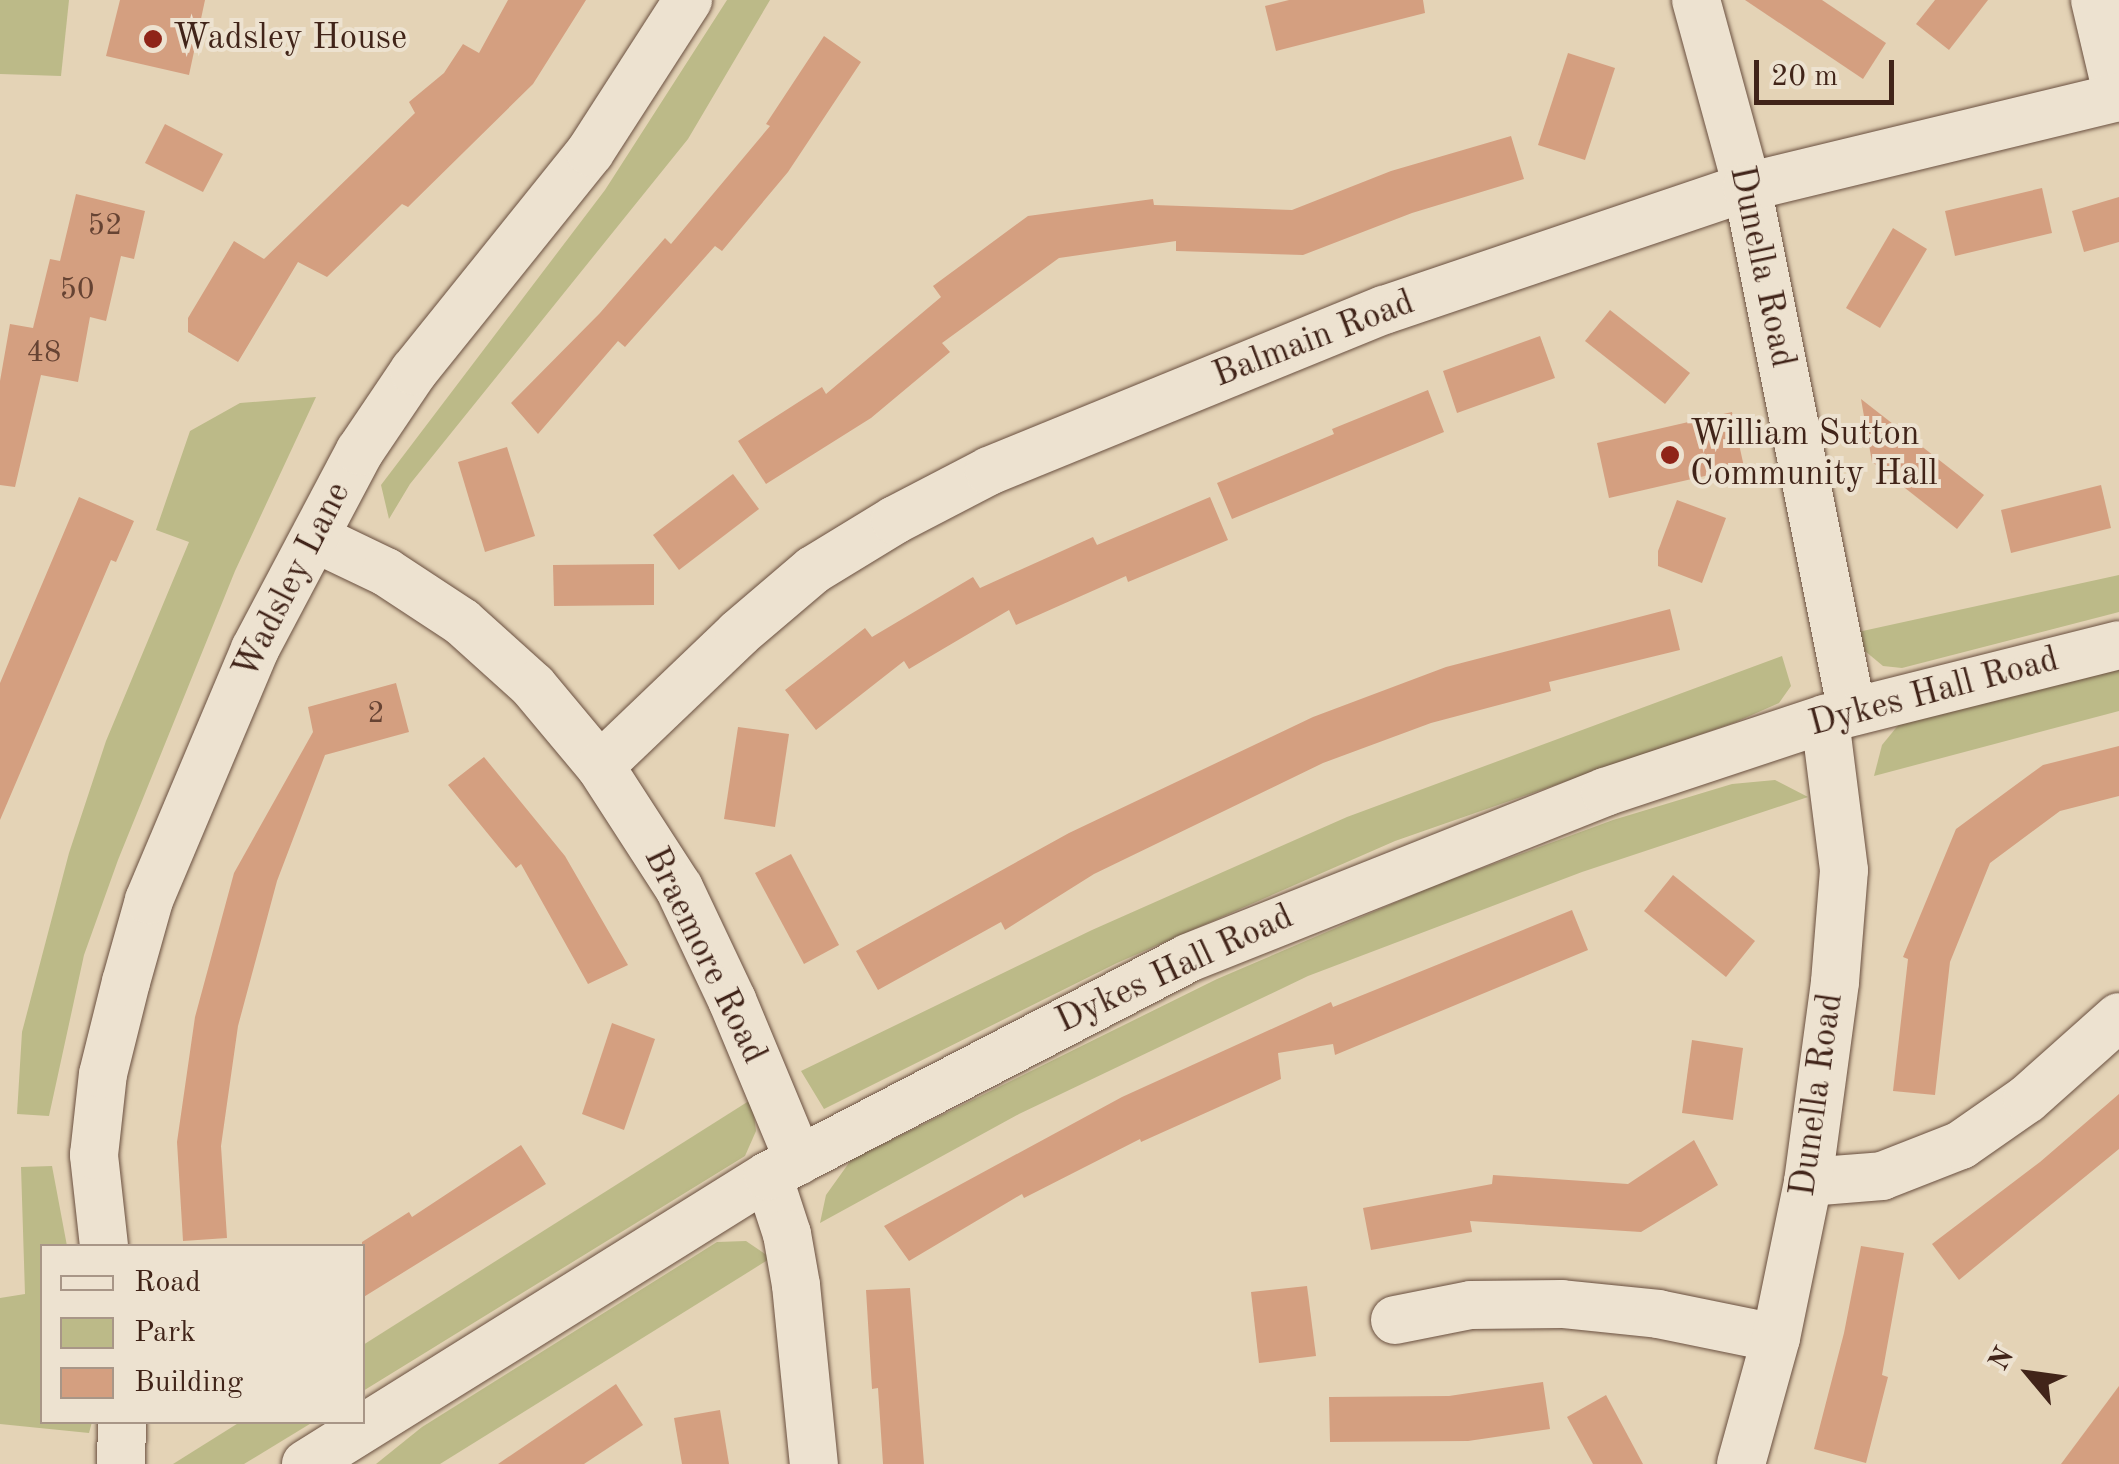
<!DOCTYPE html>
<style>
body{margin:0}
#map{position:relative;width:2119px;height:1464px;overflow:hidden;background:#e4d3b6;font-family:"Old Standard TT",serif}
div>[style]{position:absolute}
.green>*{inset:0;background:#bcba88}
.building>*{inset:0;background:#d49f80}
.roads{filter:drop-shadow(0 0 2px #6a5040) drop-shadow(0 0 2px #6a5040)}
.minor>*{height:48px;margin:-24px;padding:0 24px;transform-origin:24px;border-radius:24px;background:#ede2d0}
.dots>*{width:28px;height:28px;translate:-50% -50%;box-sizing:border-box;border:5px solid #ede2d0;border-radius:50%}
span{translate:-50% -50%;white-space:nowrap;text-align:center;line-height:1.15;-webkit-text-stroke:8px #ede2d0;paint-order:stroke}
.number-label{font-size:30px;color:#664333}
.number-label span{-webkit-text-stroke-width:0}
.poi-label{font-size:35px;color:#412419}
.left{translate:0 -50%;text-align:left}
.street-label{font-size:35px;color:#412419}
.legend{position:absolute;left:40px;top:1244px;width:325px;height:180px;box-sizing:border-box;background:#ede2d0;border:2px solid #a89687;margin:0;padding:12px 18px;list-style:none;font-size:30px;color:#412419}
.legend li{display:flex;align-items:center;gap:20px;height:50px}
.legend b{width:50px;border:2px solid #a89687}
.north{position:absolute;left:1979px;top:1324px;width:100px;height:100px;-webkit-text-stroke:8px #ede2d0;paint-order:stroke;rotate:299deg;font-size:28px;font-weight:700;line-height:40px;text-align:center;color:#412419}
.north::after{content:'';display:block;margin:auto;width:35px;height:45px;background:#412419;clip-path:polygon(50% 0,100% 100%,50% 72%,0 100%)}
.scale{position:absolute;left:1754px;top:60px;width:140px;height:45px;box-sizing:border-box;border:5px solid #412419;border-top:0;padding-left:12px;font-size:30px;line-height:35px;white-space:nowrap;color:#412419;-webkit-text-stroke:8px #ede2d0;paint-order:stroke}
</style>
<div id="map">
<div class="green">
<div style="clip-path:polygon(0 0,69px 0,61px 76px,0 74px)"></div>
<div style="clip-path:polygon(727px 0,770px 0,688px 139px,410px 484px,389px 519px,381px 485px,605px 190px)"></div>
<div style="clip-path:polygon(316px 397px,235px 571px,118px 860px,84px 955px,49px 1116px,17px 1114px,22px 1032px,69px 853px,106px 741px,189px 542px,156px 530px,190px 431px,240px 403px)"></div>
<div style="clip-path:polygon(2119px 575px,2119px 612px,1902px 668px,1883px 666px,1865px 651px,1858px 632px)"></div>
<div style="clip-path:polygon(1782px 656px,1791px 686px,1779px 703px,1736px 722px,1395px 841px,1117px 963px,824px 1109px,801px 1071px,1092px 930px,1347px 817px)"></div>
<div style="clip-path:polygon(2119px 669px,2119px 711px,1874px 776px,1882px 745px,1900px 723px)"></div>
<div style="clip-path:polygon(1775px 780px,1808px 797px,1582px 872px,1308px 976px,1019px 1114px,820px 1223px,826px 1195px,851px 1160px,1217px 979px,1436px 885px,1613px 820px,1732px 784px)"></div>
<div style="clip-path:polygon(752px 1099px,756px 1131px,745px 1156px,363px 1391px,363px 1345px)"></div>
<div style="clip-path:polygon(52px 1166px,67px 1246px,42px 1246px,42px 1422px,92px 1422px,89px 1433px,0 1424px,0 1298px,25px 1294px,21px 1167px)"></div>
<div style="clip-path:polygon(746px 1241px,771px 1258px,440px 1464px,376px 1464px,422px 1427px,717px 1242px)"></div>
<div style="clip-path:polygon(240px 1422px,313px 1422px,244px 1464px,173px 1464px)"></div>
</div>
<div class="building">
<div style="clip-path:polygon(120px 0,205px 0,189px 75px,106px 56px)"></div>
<div style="clip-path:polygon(508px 0,586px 0,533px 84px,408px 207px,402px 204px,327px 277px,298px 262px,238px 362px,188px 332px,188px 318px,234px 241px,264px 259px,415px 113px,409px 102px,444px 73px,463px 44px,479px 53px)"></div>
<div style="clip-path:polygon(1289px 0,1423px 0,1425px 13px,1276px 51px,1265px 6px)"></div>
<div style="clip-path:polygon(1745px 0,1822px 0,1886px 43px,1863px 79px)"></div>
<div style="clip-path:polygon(1935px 0,1988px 0,1949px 50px,1916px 24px)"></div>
<div style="clip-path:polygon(824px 36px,861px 62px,788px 172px,722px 251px,715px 246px,625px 347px,618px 341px,538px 434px,511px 403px,600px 313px,665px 238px,671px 244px,770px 126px,766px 124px)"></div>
<div style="clip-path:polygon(1568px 53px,1615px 68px,1585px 160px,1538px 145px)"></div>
<div style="clip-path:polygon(165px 124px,223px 154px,203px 192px,145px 163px)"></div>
<div style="clip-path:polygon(1511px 136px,1524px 179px,1412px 213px,1303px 255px,1176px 251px,1176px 241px,1059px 258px,942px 343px,950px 352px,871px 418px,766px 484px,738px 441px,822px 387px,826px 394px,941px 297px,933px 286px,1028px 216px,1153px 199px,1154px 205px,1292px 210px,1391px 171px)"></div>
<div style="clip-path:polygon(2042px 188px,2052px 233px,1955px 256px,1945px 211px)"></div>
<div style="clip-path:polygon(76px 194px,145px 211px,134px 259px,121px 256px,106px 321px,90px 317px,78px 382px,41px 375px,15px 487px,0 485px,0 381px,10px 324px,33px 328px,50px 259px,60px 261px)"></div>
<div style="clip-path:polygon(2119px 197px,2119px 242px,2084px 252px,2072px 211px)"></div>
<div style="clip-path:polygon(1893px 228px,1927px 249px,1880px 328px,1846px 308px)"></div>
<div style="clip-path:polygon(1610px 310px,1690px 373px,1665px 404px,1585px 341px)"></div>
<div style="clip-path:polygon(1540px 336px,1555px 378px,1457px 413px,1443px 371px)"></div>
<div style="clip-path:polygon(1428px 390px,1444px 432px,1232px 519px,1217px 483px,1334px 434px,1332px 429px)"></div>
<div style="clip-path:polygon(1861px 399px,1984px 495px,1957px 529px,1872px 462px)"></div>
<div style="clip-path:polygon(1732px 412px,1744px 467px,1609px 498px,1597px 443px)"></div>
<div style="clip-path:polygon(507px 447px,535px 536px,485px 552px,458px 462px)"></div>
<div style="clip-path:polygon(733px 474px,759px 509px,679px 570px,653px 535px)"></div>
<div style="clip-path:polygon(2101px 485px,2111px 528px,2011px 553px,2001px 510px)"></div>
<div style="clip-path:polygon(79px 497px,134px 521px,116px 562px,111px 560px,0 820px,0 683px)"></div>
<div style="clip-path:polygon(1210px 497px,1228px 540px,1128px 582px,1126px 576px,1016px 625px,1009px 610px,909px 669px,904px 661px,816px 730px,785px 690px,865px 628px,872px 637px,973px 577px,980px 588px,1093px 537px,1097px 545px)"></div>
<div style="clip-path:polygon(1677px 500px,1726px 518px,1702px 583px,1658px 566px,1658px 551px)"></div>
<div style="clip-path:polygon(654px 564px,654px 605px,554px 606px,553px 565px)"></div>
<div style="clip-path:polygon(1670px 609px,1680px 650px,1549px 682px,1551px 691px,1431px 723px,1323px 763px,1094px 874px,1005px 930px,1001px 922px,878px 990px,856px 951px,1069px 833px,1313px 717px,1446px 667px)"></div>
<div style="clip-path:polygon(396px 683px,409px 732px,325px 755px,277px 881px,238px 1026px,221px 1146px,227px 1238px,183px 1241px,177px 1142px,195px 1017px,234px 873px,313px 732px,308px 707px)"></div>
<div style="clip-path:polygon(738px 727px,789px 734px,775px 827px,724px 819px)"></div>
<div style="clip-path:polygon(2119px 746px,2119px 796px,2060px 811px,1990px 863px,1950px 962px,1935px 1095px,1893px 1091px,1908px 959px,1903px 957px,1956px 829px,2043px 765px)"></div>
<div style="clip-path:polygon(484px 757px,565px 856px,628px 965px,588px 984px,521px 864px,516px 868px,448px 785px)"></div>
<div style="clip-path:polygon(791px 854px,839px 945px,804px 964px,755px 873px)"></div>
<div style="clip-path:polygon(1673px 875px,1755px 941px,1726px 977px,1644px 911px)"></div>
<div style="clip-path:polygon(1572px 910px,1588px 950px,1335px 1055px,1333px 1044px,1278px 1053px,1281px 1079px,1141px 1142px,1140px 1139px,1024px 1198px,1022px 1194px,909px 1261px,884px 1226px,1122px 1097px,1331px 1002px,1333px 1007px)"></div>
<div style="clip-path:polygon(612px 1023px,655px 1039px,624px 1130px,582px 1114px)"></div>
<div style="clip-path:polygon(1692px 1040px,1743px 1048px,1733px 1120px,1682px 1113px)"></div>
<div style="clip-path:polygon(2119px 1094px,2119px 1149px,1959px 1280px,1932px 1244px,2040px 1162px)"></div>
<div style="clip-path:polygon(1694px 1140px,1718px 1185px,1641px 1232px,1470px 1221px,1472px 1232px,1371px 1250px,1363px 1208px,1492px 1184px,1493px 1175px,1628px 1184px)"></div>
<div style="clip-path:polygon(521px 1145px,546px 1184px,362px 1298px,362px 1242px,409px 1212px,412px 1217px)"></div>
<div style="clip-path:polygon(1861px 1246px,1904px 1253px,1882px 1375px,1888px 1377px,1866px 1463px,1814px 1449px,1844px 1333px)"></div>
<div style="clip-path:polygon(1307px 1286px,1316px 1356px,1259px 1363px,1251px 1292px)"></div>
<div style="clip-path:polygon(910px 1288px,924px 1464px,883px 1464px,878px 1388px,872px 1389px,866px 1290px)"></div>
<div style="clip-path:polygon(1543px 1382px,1550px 1429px,1468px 1441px,1330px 1442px,1329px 1397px,1449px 1396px)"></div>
<div style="clip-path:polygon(616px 1384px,643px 1425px,584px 1464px,498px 1464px)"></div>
<div style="clip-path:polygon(2119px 1386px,2119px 1464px,2061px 1464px)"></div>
<div style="clip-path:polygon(1606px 1395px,1643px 1464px,1593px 1464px,1567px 1417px)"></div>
<div style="clip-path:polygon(720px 1410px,729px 1464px,682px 1464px,674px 1418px)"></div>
</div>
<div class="roads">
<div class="minor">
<div style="left:1696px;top:0;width:194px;rotate:74.7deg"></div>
<div style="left:1747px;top:187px;width:535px;rotate:78.69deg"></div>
<div style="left:2095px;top:0;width:100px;rotate:76.7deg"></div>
<div style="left:315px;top:538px;width:79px;rotate:25.6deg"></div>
<div style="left:386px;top:572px;width:91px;rotate:33.3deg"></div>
<div style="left:462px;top:622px;width:96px;rotate:42deg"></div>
<div style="left:533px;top:686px;width:104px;rotate:50.1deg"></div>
<div style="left:600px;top:766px;width:145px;rotate:57.1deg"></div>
<div style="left:679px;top:888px;width:124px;rotate:64.7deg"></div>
<div style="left:732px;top:1000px;width:174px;rotate:67.4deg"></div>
<div style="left:600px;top:766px;width:192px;rotate:-43.7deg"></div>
<div style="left:739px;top:633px;width:97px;rotate:-40.4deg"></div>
<div style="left:813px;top:570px;width:96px;rotate:-31.4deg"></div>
<div style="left:895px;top:520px;width:106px;rotate:-27.5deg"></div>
<div style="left:989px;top:471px;width:427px;rotate:-22.2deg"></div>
<div style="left:1384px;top:310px;width:383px;rotate:-18.7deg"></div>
<div style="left:1747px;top:187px;width:383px;rotate:-13.6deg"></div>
<div style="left:768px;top:1176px;width:61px;rotate:71.9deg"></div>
<div style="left:787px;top:1234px;width:52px;rotate:80deg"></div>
<div style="left:796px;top:1285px;width:180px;rotate:84.3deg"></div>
<div style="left:1808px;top:1182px;width:74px;rotate:-4.6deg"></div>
<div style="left:1882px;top:1176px;width:85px;rotate:-21.4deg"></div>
<div style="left:1961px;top:1145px;width:80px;rotate:-34.9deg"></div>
<div style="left:2027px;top:1099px;width:123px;rotate:-41.7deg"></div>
<div style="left:104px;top:1246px;width:92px;rotate:-96.3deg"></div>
<div style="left:94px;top:1155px;width:81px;rotate:-83.7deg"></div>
<div style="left:103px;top:1074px;width:95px;rotate:-76deg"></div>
<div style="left:126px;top:982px;width:85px;rotate:-74.3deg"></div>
<div style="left:149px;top:900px;width:272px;rotate:-67.1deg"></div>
<div style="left:255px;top:649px;width:224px;rotate:-62.1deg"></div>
<div style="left:360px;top:451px;width:97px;rotate:-56deg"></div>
<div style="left:414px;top:371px;width:281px;rotate:-51.2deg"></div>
<div style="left:590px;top:152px;width:181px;rotate:-57.2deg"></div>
<div style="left:1395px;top:1320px;width:77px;rotate:-11.2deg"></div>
<div style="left:1471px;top:1305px;width:91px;rotate:-0.6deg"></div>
<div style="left:1562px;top:1304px;width:97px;rotate:5.9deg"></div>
<div style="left:1658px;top:1314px;width:120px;rotate:11.5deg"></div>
<div style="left:121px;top:1464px;width:42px;rotate:-88.6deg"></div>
<div style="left:306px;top:1464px;width:544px;rotate:-31.94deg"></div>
<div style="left:768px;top:1176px;width:473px;rotate:-27.4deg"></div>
<div style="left:1188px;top:958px;width:449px;rotate:-21.7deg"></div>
<div style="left:1605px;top:792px;width:232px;rotate:-18.4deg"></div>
<div style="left:1825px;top:719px;width:303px;rotate:-14.1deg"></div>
<div style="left:1741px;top:1464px;width:131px;rotate:-74.5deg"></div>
<div style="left:1776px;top:1338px;width:159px;rotate:-78.4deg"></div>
<div style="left:1808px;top:1182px;width:202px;rotate:-82.3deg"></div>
<div style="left:1835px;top:982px;width:112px;rotate:-85.4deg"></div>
<div style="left:1844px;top:870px;width:152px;rotate:-97.2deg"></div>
</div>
</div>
<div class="dots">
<div style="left:153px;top:39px;background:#8f2418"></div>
<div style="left:1670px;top:455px;background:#8f2418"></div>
</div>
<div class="number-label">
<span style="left:105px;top:226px">52</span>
<span style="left:77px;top:290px">50</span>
<span style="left:44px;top:353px">48</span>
<span style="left:376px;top:714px">2</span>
</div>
<div class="poi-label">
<span class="left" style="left:173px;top:39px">Wadsley House</span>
<span class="left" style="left:1690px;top:455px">William Sutton<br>Community Hall</span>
</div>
<div class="street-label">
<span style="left:1761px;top:267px;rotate:78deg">Dunella Road</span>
<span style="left:1314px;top:340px;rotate:-21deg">Balmain Road</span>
<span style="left:293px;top:581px;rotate:-63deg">Wadsley Lane</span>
<span style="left:1934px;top:693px;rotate:-15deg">Dykes Hall Road</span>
<span style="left:704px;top:956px;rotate:64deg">Braemore Road</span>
<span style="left:1175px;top:970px;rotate:-25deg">Dykes Hall Road</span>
<span style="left:1818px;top:1095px;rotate:-82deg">Dunella Road</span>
</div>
<ul class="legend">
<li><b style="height:12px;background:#ede2d0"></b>Road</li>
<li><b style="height:28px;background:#bcba88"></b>Park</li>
<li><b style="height:28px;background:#d49f80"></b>Building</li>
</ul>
<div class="north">N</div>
<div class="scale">20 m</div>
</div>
